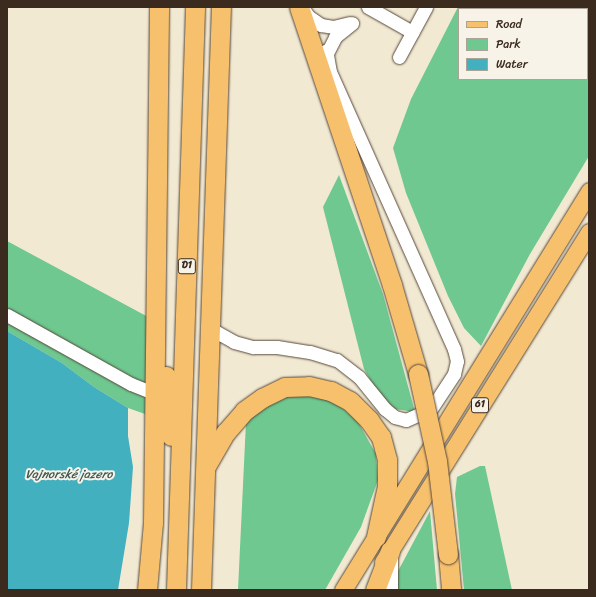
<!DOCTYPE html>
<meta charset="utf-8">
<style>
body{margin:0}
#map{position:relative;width:596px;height:597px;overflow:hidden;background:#f2e9d3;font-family:Sriracha,sans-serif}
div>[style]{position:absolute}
.green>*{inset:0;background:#6ec88f}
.water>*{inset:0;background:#42b0be}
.roads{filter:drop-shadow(0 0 1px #564739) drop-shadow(0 0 1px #564739)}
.minor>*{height:13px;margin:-6.5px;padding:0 6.5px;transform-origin:6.5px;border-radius:6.5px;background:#fff}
.major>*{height:17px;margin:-8.5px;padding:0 8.5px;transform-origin:8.5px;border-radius:8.5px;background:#f7c06c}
.highway>*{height:19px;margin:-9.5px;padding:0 9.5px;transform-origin:9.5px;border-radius:9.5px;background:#f7c06c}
.bridges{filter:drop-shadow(0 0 1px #564739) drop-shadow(0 0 1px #564739)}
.highway-bridge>*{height:19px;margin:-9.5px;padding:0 9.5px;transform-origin:9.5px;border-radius:9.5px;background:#f7c06c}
span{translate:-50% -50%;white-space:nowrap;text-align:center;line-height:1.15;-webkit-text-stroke:4px #f7f3e8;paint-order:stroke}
.shield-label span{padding:1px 3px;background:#f7f3e8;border:1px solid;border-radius:3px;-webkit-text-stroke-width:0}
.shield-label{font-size:10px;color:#3b2a1e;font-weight:700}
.water-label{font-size:12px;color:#3d5956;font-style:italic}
.frame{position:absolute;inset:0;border:8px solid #3b2a1e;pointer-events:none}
.legend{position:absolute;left:458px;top:8px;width:130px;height:72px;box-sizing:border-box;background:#f7f3e8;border:1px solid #aca397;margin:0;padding:5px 7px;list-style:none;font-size:12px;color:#3b2a1e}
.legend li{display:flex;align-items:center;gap:8px;height:20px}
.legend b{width:20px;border:1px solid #aca397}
</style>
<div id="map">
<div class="green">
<div style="clip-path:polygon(evenodd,458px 7px,589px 7px,589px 156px,530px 254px,481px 346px,464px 328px,448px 296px,406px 193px,393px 148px,411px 99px,458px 7px,459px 9px,587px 9px,587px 79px,459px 79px,459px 9px)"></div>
<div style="clip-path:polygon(339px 175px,383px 294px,415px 412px,395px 409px,376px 390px,364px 369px,323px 207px)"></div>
<div style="clip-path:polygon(7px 241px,150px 318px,145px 414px,128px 408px,94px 387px,62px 363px,7px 331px)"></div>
<div style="clip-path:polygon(301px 393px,337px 403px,358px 422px,376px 454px,378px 480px,361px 527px,325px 590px,238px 590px,246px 422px,275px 398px)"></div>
<div style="clip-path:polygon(480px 466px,485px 466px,512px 590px,464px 590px,455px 494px,457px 477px)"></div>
<div style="clip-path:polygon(430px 511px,437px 590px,388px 590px)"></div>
</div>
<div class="water">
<div style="clip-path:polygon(7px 331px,62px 363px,94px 387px,128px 408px,128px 436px,133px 467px,129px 523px,118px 590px,7px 590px)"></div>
</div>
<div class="roads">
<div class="minor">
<div style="left:302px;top:7px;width:11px;rotate:56deg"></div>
<div style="left:308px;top:16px;width:16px;rotate:35deg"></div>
<div style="left:321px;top:25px;width:12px;rotate:9deg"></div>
<div style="left:333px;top:27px;width:17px;rotate:-13deg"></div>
<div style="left:368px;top:7px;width:51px;rotate:29.6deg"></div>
<div style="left:399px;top:57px;width:57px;rotate:-61.6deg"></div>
<div style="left:324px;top:59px;width:25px;rotate:-63deg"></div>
<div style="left:335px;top:37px;width:22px;rotate:-39deg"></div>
<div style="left:7px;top:315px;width:142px;rotate:29.1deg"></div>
<div style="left:131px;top:384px;width:18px;rotate:22deg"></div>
<div style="left:211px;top:329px;width:26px;rotate:29deg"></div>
<div style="left:234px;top:342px;width:20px;rotate:15deg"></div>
<div style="left:253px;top:347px;width:24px"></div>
<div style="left:277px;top:347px;width:33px;rotate:9deg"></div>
<div style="left:310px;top:352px;width:28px;rotate:17deg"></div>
<div style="left:337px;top:360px;width:28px;rotate:38deg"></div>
<div style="left:359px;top:377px;width:41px;rotate:50.9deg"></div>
<div style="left:385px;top:409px;width:13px;rotate:39deg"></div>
<div style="left:395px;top:417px;width:11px;rotate:15deg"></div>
<div style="left:406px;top:420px;width:27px;rotate:-24deg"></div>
<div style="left:431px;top:409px;width:42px;rotate:-56.7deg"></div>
<div style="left:454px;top:374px;width:13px;rotate:-77deg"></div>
<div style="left:457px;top:361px;width:12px;rotate:-104deg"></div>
<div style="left:454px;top:349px;width:303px;rotate:-114.1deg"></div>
<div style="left:330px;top:72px;width:22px;rotate:-100deg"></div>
<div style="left:391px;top:558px;width:32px;rotate:90deg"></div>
</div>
<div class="major">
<div style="left:383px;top:562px;width:389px;rotate:-58deg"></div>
<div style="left:343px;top:590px;width:469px;rotate:-58.3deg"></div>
</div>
<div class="highway">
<div style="left:299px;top:7px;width:293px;rotate:71.5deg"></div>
<div style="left:392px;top:285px;width:93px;rotate:73.7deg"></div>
<div style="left:166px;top:376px;width:60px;rotate:85.2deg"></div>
<div style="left:206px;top:466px;width:39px;rotate:-60deg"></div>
<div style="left:226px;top:432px;width:28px;rotate:-49deg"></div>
<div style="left:244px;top:411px;width:22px;rotate:-36deg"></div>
<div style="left:262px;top:398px;width:25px;rotate:-26deg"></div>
<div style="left:285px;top:387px;width:24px;rotate:-2deg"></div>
<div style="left:309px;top:386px;width:23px;rotate:13deg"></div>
<div style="left:331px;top:391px;width:21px;rotate:28deg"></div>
<div style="left:350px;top:401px;width:27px;rotate:45deg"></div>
<div style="left:369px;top:420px;width:21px;rotate:55deg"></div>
<div style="left:381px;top:437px;width:24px;rotate:75deg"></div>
<div style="left:387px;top:460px;width:26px;rotate:90deg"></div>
<div style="left:387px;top:486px;width:52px;rotate:102.2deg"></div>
<div style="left:448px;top:554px;width:36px;rotate:85deg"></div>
<div style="left:147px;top:590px;width:67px;rotate:-84.9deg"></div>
<div style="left:153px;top:523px;width:516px;rotate:-89.33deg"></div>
<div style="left:176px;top:590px;width:583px;rotate:-88.13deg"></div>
<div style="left:201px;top:590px;width:583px;rotate:-88.04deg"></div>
<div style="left:375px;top:590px;width:42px;rotate:-69deg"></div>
</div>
</div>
<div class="bridges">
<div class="highway-bridge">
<div style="left:418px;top:374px;width:89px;rotate:77.7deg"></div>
<div style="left:437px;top:461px;width:94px;rotate:83.3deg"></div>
</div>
</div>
<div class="shield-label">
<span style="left:187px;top:266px">D1</span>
<span style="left:480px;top:405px">61</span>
</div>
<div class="water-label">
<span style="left:69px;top:475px">Vajnorské jazero</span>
</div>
<div class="frame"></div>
<ul class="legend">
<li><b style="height:5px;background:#f7c06c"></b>Road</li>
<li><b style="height:11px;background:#6ec88f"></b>Park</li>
<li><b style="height:11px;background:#42b0be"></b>Water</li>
</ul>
</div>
